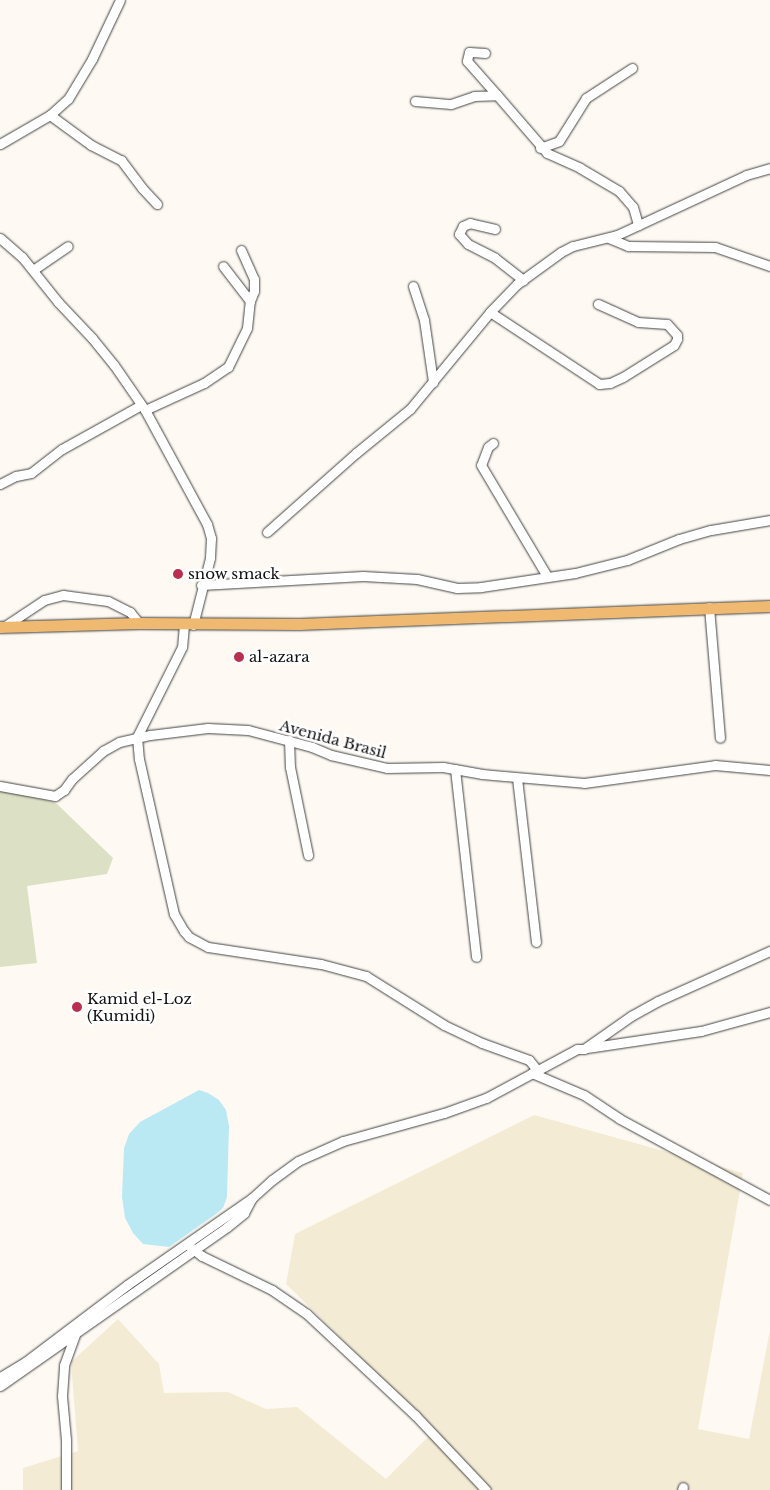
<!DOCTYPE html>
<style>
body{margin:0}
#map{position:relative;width:770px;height:1490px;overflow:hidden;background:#fefaf3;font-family:"Libre Baskerville",serif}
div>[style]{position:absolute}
.farmland>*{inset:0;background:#f3ebd4}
.cemetery>*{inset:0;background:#dce0c4}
.water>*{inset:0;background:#bae9f3}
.roads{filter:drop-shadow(0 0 1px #434343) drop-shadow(0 0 1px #434343)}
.minor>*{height:9px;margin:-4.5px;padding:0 4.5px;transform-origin:4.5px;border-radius:4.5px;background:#fff}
.major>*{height:11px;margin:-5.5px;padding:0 5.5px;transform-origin:5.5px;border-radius:5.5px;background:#f0b971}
.dots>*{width:14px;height:14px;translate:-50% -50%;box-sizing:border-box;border:2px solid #fff;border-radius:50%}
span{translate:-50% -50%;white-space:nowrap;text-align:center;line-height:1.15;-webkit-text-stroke:5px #fff;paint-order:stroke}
.poi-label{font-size:15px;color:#101010}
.left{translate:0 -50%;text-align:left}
.street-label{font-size:15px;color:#101010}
</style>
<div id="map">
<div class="farmland">
<div style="clip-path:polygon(534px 1115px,743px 1173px,698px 1429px,749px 1439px,770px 1330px,770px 1490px,23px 1490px,23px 1468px,78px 1451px,71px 1362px,118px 1319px,159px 1364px,164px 1393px,228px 1392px,266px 1409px,297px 1407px,386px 1479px,435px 1430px,286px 1284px,295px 1234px)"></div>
</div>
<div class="cemetery">
<div style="clip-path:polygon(0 787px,9px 788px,56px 803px,113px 858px,107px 874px,27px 886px,37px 963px,0 967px)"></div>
</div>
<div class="water">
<div style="clip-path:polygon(199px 1090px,208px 1093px,219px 1100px,226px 1110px,229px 1126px,227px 1197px,223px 1208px,216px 1214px,169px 1247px,143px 1244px,133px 1233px,125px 1218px,122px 1197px,124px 1148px,129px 1134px,140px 1122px)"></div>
</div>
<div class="roads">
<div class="minor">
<div style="left:485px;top:53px;width:16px;rotate:-176deg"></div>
<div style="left:469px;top:52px;width:9px;rotate:103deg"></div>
<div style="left:467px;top:61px;width:45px;rotate:48.6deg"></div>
<div style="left:415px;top:101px;width:36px;rotate:5deg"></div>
<div style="left:451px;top:104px;width:24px;rotate:-19deg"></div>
<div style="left:474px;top:96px;width:23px;rotate:-2deg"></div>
<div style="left:497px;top:95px;width:77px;rotate:49.2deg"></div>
<div style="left:547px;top:153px;width:36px;rotate:24deg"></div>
<div style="left:580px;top:168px;width:45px;rotate:30.5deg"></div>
<div style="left:619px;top:191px;width:21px;rotate:49deg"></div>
<div style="left:633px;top:207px;width:19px;rotate:74deg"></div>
<div style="left:50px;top:115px;width:51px;rotate:36.2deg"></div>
<div style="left:91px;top:145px;width:34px;rotate:27deg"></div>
<div style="left:121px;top:160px;width:35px;rotate:53deg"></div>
<div style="left:142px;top:188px;width:22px;rotate:47deg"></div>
<div style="left:0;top:144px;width:58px;rotate:-30.1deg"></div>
<div style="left:50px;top:115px;width:24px;rotate:-42deg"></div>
<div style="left:68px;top:99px;width:47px;rotate:-59deg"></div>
<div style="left:92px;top:59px;width:65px;rotate:-64.6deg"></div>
<div style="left:540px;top:148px;width:20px;rotate:-20deg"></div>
<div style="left:559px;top:141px;width:51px;rotate:-57.9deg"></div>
<div style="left:586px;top:98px;width:55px;rotate:-33.1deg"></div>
<div style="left:495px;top:229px;width:26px;rotate:-167deg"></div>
<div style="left:470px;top:223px;width:8px;rotate:157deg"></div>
<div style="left:463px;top:226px;width:9px;rotate:117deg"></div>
<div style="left:459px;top:234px;width:13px;rotate:48deg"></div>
<div style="left:468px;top:244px;width:30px;rotate:27deg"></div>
<div style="left:495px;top:258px;width:36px;rotate:38deg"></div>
<div style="left:0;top:238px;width:29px;rotate:41deg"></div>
<div style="left:22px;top:257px;width:58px;rotate:51.3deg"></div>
<div style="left:58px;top:302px;width:50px;rotate:46.6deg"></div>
<div style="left:92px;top:338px;width:35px;rotate:51deg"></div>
<div style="left:114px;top:365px;width:55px;rotate:55.4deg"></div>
<div style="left:145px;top:410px;width:130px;rotate:61.5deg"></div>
<div style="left:207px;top:524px;width:15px;rotate:74deg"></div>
<div style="left:211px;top:538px;width:20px;rotate:93deg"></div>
<div style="left:210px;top:558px;width:69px;rotate:104.2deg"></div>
<div style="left:609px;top:238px;width:21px;rotate:23deg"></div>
<div style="left:628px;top:246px;width:87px;rotate:0.7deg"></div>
<div style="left:715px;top:247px;width:58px;rotate:19.1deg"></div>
<div style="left:241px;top:250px;width:32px;rotate:66deg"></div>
<div style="left:254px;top:279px;width:12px;rotate:90deg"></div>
<div style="left:254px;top:291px;width:11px;rotate:112deg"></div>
<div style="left:33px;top:270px;width:42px;rotate:-34.4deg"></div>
<div style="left:413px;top:286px;width:36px;rotate:72deg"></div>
<div style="left:424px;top:320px;width:63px;rotate:81.7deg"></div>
<div style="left:490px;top:312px;width:39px;rotate:-46deg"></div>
<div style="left:517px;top:284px;width:54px;rotate:-36deg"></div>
<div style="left:561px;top:252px;width:13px;rotate:-27deg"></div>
<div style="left:573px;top:246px;width:45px;rotate:-14deg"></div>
<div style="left:617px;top:235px;width:142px;rotate:-24.9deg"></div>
<div style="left:746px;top:175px;width:25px;rotate:-16deg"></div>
<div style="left:145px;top:410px;width:65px;rotate:-24.6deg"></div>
<div style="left:204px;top:383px;width:29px;rotate:-34deg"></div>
<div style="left:228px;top:367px;width:43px;rotate:-64deg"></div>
<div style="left:247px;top:328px;width:27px;rotate:-84deg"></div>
<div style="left:250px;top:301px;width:44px;rotate:-127.6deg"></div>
<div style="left:493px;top:443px;width:6px;rotate:141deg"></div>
<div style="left:488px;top:447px;width:19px;rotate:111deg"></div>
<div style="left:481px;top:465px;width:129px;rotate:59.3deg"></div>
<div style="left:0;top:484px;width:18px;rotate:-27deg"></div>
<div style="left:16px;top:476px;width:15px;rotate:-11deg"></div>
<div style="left:31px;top:473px;width:39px;rotate:-38deg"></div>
<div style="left:62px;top:449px;width:90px;rotate:-29.1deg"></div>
<div style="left:267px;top:532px;width:119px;rotate:-41.6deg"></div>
<div style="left:356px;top:453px;width:70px;rotate:-39.2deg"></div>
<div style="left:410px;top:409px;width:126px;rotate:-50.5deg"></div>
<div style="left:490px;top:312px;width:131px;rotate:33.4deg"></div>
<div style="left:599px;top:384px;width:11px;rotate:-5deg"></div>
<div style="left:610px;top:383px;width:14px;rotate:-25deg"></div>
<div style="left:623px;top:377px;width:60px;rotate:-32.1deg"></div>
<div style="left:674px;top:345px;width:7px;rotate:-63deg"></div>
<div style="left:677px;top:339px;width:4px;rotate:-90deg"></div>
<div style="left:677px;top:335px;width:15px;rotate:-132deg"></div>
<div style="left:667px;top:324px;width:29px;rotate:-176deg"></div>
<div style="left:638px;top:322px;width:44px;rotate:-155.8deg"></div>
<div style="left:201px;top:585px;width:162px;rotate:-3.2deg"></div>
<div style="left:363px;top:576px;width:54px;rotate:3.2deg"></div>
<div style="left:417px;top:579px;width:41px;rotate:12.7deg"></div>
<div style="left:457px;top:588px;width:24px;rotate:-2deg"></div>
<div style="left:481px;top:587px;width:95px;rotate:-8.5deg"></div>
<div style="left:575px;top:573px;width:54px;rotate:-14deg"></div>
<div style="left:627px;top:560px;width:56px;rotate:-22deg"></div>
<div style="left:679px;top:539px;width:33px;rotate:-16deg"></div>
<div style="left:711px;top:530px;width:60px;rotate:-9.6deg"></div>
<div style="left:709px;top:607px;width:131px;rotate:85.2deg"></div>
<div style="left:184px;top:625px;width:22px;rotate:95deg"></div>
<div style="left:182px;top:647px;width:101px;rotate:116.6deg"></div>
<div style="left:137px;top:737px;width:22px;rotate:85deg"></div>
<div style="left:139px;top:759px;width:159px;rotate:77.3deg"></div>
<div style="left:174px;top:914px;width:20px;rotate:60deg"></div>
<div style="left:184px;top:931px;width:8px;rotate:50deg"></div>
<div style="left:189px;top:937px;width:21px;rotate:28deg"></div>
<div style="left:208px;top:947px;width:114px;rotate:8.6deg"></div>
<div style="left:321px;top:964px;width:47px;rotate:14.9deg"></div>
<div style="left:366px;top:976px;width:92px;rotate:32.1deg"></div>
<div style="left:444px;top:1025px;width:42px;rotate:25.3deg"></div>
<div style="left:482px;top:1043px;width:50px;rotate:19.9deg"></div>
<div style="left:529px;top:1060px;width:13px;rotate:51deg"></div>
<div style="left:5px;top:626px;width:47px;rotate:-33.7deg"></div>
<div style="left:44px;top:600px;width:20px;rotate:-15deg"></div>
<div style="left:63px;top:595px;width:45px;rotate:7.6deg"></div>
<div style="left:108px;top:601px;width:25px;rotate:27deg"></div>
<div style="left:130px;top:612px;width:14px;rotate:51deg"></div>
<div style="left:289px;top:740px;width:27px;rotate:88deg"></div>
<div style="left:290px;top:767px;width:90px;rotate:78.4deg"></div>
<div style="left:455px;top:769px;width:189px;rotate:83.6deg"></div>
<div style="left:517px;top:778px;width:165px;rotate:83.4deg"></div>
<div style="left:0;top:786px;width:56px;rotate:10.3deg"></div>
<div style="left:55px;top:796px;width:11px;rotate:-34deg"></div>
<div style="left:64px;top:790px;width:14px;rotate:-54deg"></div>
<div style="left:72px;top:779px;width:42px;rotate:-42.1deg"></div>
<div style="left:103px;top:751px;width:18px;rotate:-29deg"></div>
<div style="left:119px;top:742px;width:32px;rotate:-13deg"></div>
<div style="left:150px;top:735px;width:58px;rotate:-6.9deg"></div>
<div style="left:208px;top:728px;width:40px;rotate:2.9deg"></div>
<div style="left:248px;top:730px;width:66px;rotate:14.9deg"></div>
<div style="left:312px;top:747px;width:21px;rotate:23deg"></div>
<div style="left:331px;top:755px;width:57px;rotate:13.1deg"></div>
<div style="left:387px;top:768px;width:56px;rotate:-1deg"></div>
<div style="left:443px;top:767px;width:40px;rotate:10deg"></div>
<div style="left:482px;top:774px;width:102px;rotate:5deg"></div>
<div style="left:584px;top:783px;width:132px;rotate:-7.8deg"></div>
<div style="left:715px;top:765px;width:55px;rotate:5.2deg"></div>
<div style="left:587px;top:1048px;width:115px;rotate:-8.5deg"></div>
<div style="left:701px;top:1031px;width:72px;rotate:-15.4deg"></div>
<div style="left:532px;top:1073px;width:56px;rotate:22.9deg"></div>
<div style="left:584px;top:1095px;width:43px;rotate:33.7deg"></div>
<div style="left:620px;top:1119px;width:170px;rotate:28.4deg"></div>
<div style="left:187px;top:1244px;width:19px;rotate:39deg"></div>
<div style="left:202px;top:1256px;width:78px;rotate:25.9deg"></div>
<div style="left:272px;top:1290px;width:42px;rotate:34.4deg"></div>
<div style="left:307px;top:1314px;width:148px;rotate:43.1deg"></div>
<div style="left:415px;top:1415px;width:103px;rotate:46.6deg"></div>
<div style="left:0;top:1377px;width:29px;rotate:-31deg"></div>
<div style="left:25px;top:1362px;width:128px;rotate:-37deg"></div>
<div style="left:127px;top:1285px;width:152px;rotate:-34.8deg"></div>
<div style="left:252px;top:1198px;width:27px;rotate:-42deg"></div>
<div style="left:272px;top:1180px;width:32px;rotate:-36deg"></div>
<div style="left:298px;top:1161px;width:49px;rotate:-24deg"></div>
<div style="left:343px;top:1141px;width:105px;rotate:-15.5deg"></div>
<div style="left:444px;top:1113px;width:45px;rotate:-19.7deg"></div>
<div style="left:486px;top:1098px;width:103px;rotate:-28.3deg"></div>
<div style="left:577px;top:1049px;width:7px"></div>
<div style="left:584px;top:1049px;width:57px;rotate:-35.1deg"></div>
<div style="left:631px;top:1016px;width:31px;rotate:-29deg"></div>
<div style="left:658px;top:1001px;width:123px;rotate:-24.1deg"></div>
<div style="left:0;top:1386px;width:277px;rotate:-35deg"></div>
<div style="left:227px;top:1227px;width:22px;rotate:-39deg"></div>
<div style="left:244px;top:1213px;width:17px;rotate:-62deg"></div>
<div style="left:66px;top:1490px;width:50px;rotate:-90deg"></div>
<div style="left:66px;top:1440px;width:44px;rotate:-95.2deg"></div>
<div style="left:62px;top:1396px;width:31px;rotate:-86deg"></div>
<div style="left:64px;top:1365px;width:32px;rotate:-70deg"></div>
<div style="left:682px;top:1490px;width:3px;rotate:-72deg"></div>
</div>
<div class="major">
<div style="left:0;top:627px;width:139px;rotate:-1.6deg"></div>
<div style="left:139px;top:623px;width:160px;rotate:0.4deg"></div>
<div style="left:299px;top:624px;width:471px;rotate:-2.2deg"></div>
</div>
</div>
<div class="dots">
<div style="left:178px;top:574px;background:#b82f50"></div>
<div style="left:239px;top:657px;background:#b82f50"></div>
<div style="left:77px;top:1007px;background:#b82f50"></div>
</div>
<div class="poi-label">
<span class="left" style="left:188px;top:574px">snow smack</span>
<span class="left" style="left:249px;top:657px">al-azara</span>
<span class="left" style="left:87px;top:1007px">Kamid el-Loz<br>(Kumidi)</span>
</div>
<div class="street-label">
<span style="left:333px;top:739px;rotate:15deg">Avenida Brasil</span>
</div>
</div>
